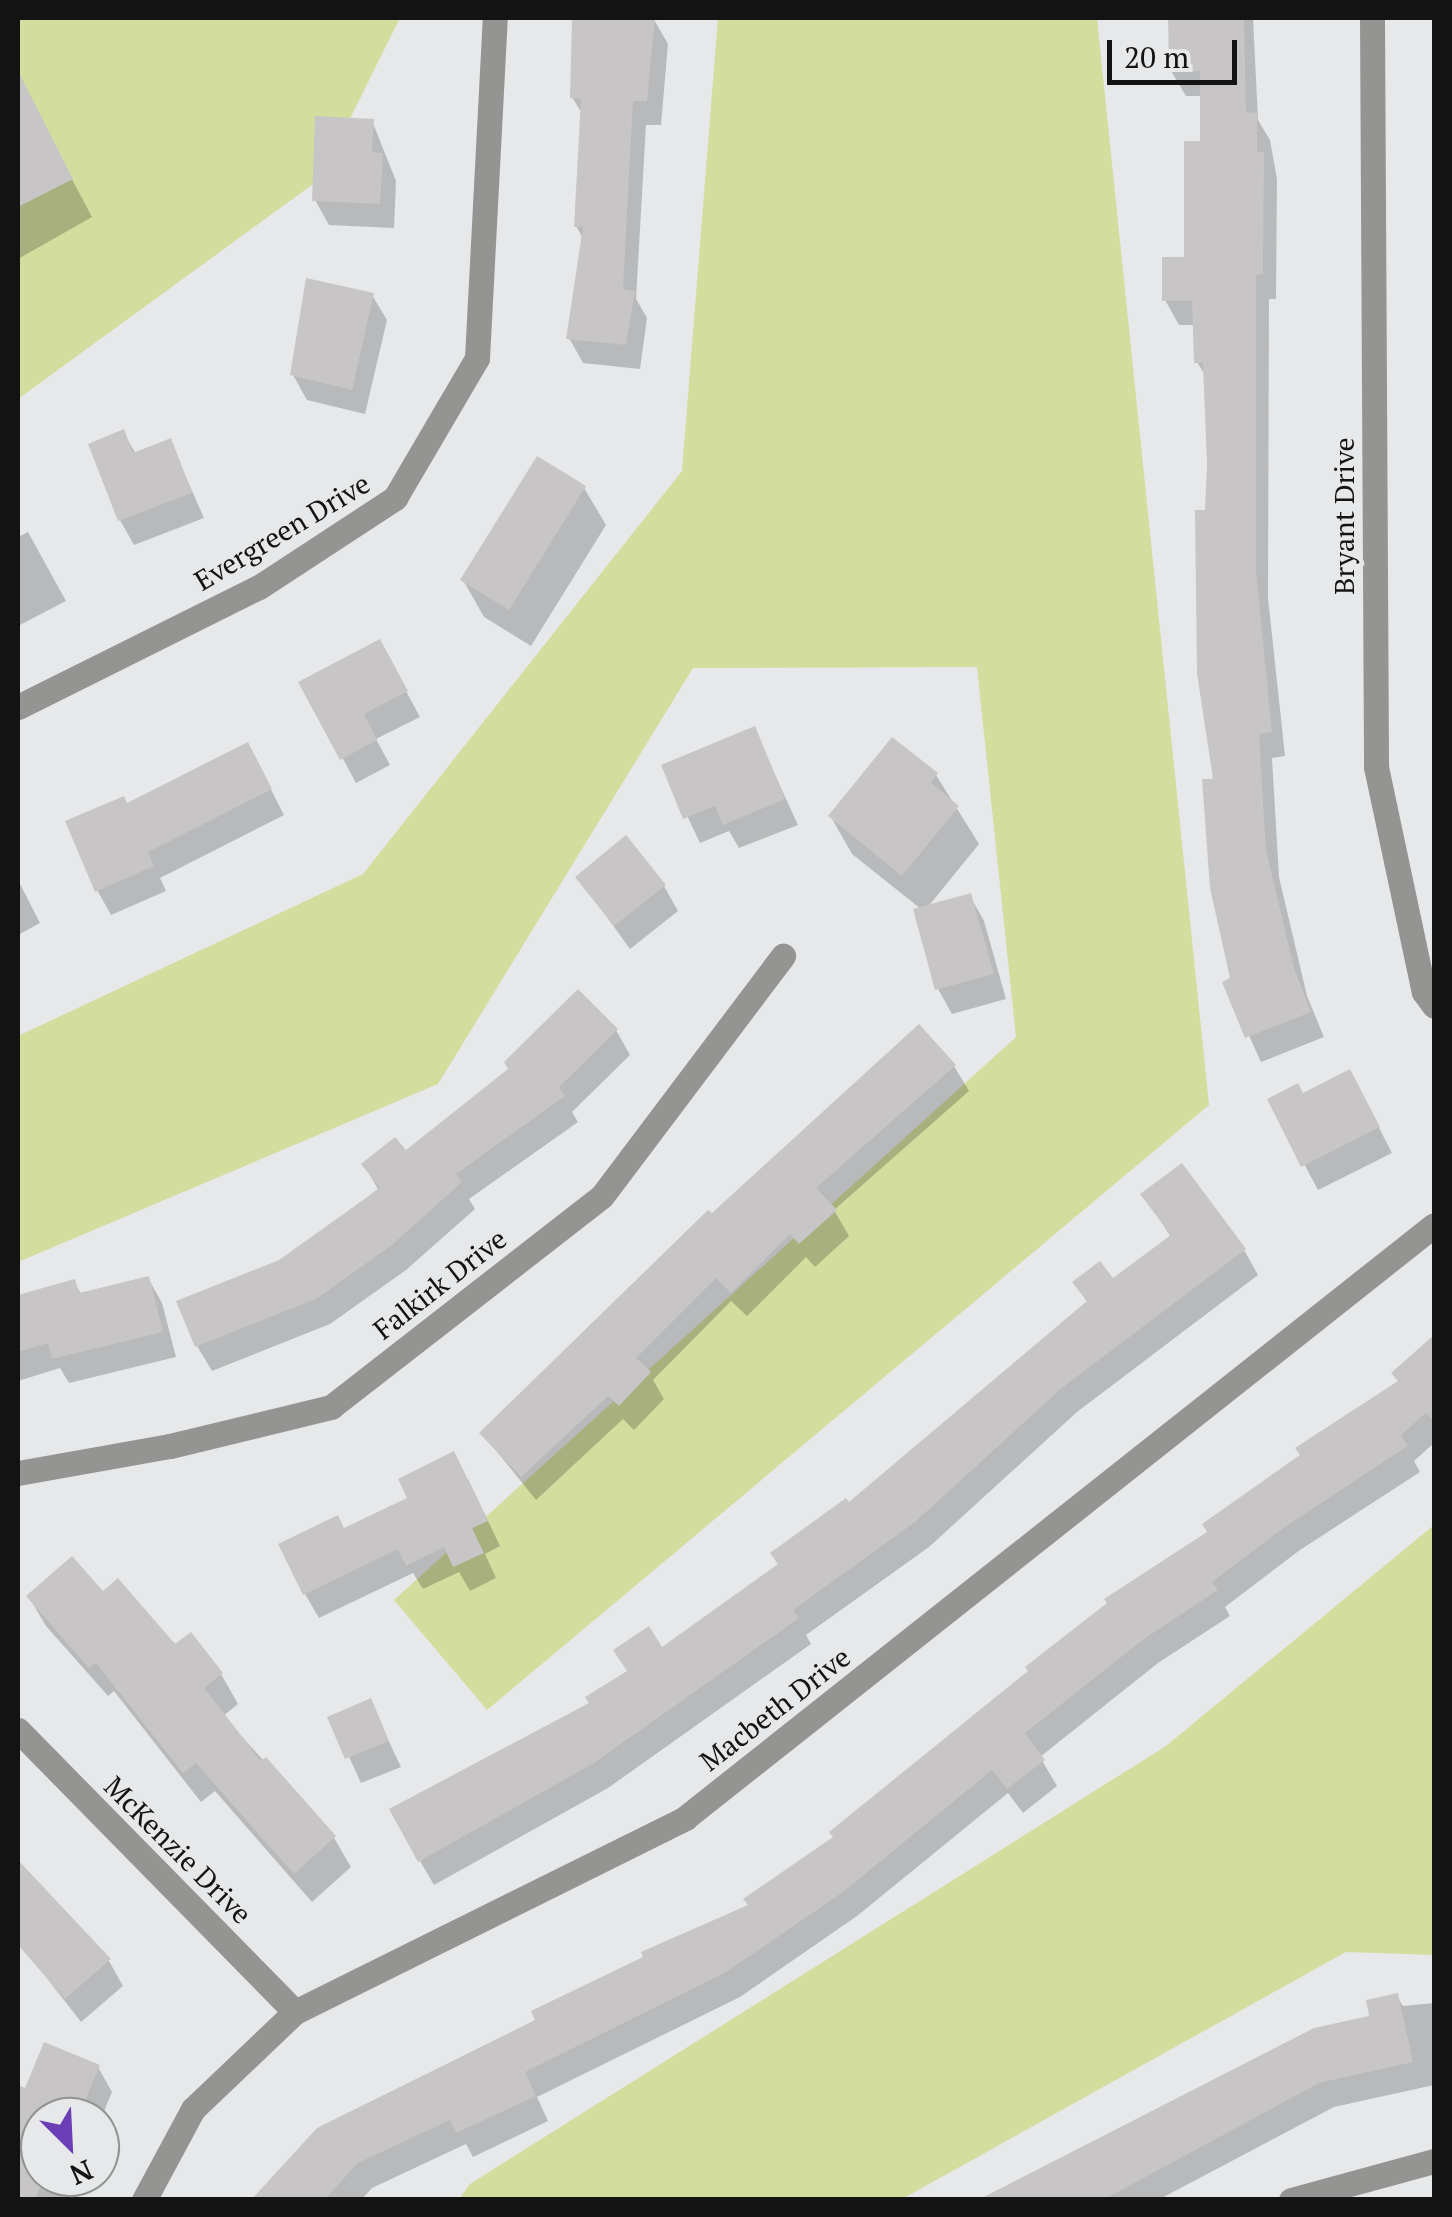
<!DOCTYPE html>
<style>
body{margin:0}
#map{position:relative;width:1452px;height:2217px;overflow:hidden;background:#e7e8e9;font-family:"PT Serif",serif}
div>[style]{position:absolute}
.green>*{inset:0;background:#d2dd9e}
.shadow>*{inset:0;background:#0003}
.building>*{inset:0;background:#c7c5c6}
.minor>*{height:25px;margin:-12.5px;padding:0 12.5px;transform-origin:12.5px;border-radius:12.5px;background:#949493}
span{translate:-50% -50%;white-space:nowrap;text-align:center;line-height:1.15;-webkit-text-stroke:9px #e7e8e9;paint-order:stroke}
.street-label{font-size:28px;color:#131313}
.frame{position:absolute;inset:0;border:20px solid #131313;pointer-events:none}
.north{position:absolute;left:20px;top:2097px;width:100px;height:100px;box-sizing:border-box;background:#e7e8e9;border:2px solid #929393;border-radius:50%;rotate:156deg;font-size:28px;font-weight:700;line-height:40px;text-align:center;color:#131313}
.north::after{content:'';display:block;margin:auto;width:35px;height:45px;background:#6b3eb5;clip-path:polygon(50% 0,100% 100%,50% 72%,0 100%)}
.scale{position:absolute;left:1107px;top:40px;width:130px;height:45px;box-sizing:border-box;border:5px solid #131313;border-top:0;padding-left:12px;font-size:30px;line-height:35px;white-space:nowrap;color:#131313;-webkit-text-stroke:8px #e7e8e9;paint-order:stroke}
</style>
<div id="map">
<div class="green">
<div style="clip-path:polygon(18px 18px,400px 18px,320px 179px,18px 399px)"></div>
<div style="clip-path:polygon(718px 18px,1097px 18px,1209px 1105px,487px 1710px,394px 1600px,1016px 1037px,977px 667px,693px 668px,438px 1084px,18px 1262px,18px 1036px,363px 874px,682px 471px)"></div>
<div style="clip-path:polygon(1434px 1525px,1434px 1955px,1346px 1952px,902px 2199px,459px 2199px,470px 2184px,1166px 1746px)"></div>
</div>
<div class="shadow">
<div style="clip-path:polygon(575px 18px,653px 18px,668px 44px,661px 125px,646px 125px,636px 299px,647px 318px,640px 369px,583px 363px,569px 338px,584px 240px,576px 226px,583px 115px,572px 97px)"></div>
<div style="clip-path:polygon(1171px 18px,1253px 18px,1258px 120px,1270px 140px,1277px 179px,1276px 299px,1269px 299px,1268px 598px,1285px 756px,1272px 758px,1279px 877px,1307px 996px,1324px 1037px,1261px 1062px,1225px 983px,1233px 980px,1216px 781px,1207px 378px,1197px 362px,1195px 325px,1179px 325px,1165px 300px,1187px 260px,1202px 144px,1203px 96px,1186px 96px,1171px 71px)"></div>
<div style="clip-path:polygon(23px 87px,92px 217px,18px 259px,18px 90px)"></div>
<div style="clip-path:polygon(372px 121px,396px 181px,394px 228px,329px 225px,315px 200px)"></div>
<div style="clip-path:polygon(308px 281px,372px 295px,387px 320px,365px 414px,307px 400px,293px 375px)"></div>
<div style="clip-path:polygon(123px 432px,136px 454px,170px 441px,204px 518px,134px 545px,120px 520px)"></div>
<div style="clip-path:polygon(584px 488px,606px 525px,531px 646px,484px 617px,463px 580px)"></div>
<div style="clip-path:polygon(28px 532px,66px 601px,18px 626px,18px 537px)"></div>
<div style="clip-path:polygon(393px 667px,420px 717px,376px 739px,390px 765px,356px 783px,302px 683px)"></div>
<div style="clip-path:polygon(754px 729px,798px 825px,739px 848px,729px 831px,700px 843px,664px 767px)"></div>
<div style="clip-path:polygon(261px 770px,284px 815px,160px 878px,166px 891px,111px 915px,97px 890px,127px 806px)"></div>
<div style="clip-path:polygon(936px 775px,979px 844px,927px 908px,970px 896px,984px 921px,1006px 999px,952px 1014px,938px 989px,921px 909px,852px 854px,831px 817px)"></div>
<div style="clip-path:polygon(578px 877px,664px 886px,678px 911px,630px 949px)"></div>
<div style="clip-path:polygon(18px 880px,40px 923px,18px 935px)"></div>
<div style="clip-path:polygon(616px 1030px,630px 1055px,572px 1112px,578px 1122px,469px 1199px,475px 1209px,406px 1270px,330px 1324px,212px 1371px,197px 1346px,281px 1262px,378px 1189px,364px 1165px,405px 1154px,511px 1070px)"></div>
<div style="clip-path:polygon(954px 1066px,969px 1091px,834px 1210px,849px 1236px,815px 1267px,806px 1257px,747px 1316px,731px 1301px,653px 1380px,664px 1399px,634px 1430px,623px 1419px,536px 1500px,482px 1433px,712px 1217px)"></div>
<div style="clip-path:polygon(1302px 1096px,1363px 1097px,1392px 1153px,1318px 1190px,1270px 1100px)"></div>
<div style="clip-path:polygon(1144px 1195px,1244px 1250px,1258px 1275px,1077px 1412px,929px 1547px,806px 1635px,811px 1644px,608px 1788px,434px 1885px,420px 1861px,592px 1704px,780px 1566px,1088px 1304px,1075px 1282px,1113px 1282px,1171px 1237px)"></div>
<div style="clip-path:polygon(148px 1278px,162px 1303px,176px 1357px,69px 1383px,60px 1368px,18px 1381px,18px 1298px,74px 1282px,82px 1295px)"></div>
<div style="clip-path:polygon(1434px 1338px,1434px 1443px,1414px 1461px,1420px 1472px,1300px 1550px,1225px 1607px,1230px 1616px,1158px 1663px,1040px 1757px,1057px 1786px,1023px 1813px,1008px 1793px,857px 1916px,740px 1997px,537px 2097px,548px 2121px,473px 2157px,466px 2144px,372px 2188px,361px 2200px,255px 2200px,539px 2021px,751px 1907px,1400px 1383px,1394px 1373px)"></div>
<div style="clip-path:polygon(468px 1479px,500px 1546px,485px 1554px,496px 1578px,470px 1591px,459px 1572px,423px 1589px,413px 1573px,319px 1618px,305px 1594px,344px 1531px)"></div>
<div style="clip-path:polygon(103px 1595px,221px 1674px,238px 1704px,223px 1716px,334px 1838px,351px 1867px,312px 1902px,215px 1791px,201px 1802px,114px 1691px,108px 1696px,46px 1626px,29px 1597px)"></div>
<div style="clip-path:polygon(370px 1702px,401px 1767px,361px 1783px,331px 1718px)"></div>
<div style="clip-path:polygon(18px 1866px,109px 1961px,123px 1986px,81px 2022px,18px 1941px)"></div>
<div style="clip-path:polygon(1396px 1995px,1403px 2006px,1434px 2003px,1434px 2085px,1334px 2107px,1158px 2200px,987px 2200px,1372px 2018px)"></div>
<div style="clip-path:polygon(98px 2067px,112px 2092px,100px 2121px,40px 2117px,40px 2177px,76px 2177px,64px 2200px,18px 2200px,18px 2088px,27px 2092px)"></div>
</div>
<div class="building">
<div style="clip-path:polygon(572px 18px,655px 18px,647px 101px,633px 101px,623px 289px,635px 291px,626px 345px,566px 339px,583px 227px,574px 227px,581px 99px,570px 98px)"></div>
<div style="clip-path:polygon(1168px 18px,1244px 18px,1246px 112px,1257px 113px,1257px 152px,1264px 152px,1263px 274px,1256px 275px,1256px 571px,1272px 732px,1259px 734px,1266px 850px,1294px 968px,1311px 1012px,1245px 1038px,1222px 982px,1230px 978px,1210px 888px,1202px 779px,1213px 779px,1197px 673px,1195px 510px,1205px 510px,1207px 464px,1203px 363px,1194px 363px,1192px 301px,1162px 301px,1162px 257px,1184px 257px,1184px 141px,1200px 141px,1200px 71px,1169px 72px)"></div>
<div style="clip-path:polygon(18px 71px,73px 179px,18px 207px)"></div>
<div style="clip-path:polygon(315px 116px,374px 119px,372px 152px,383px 153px,380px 204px,312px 201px)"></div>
<div style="clip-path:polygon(306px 278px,374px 293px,352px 390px,290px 375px)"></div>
<div style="clip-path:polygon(124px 429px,133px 453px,171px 438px,192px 493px,118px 521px,88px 444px)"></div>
<div style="clip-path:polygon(537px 456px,586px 486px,509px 610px,460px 580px)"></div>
<div style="clip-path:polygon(380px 639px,408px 691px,364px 714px,377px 740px,340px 760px,298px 682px)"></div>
<div style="clip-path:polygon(755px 726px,785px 799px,723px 825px,715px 806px,683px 819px,661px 765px)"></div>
<div style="clip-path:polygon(892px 737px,938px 773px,931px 783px,959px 806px,902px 876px,828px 816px)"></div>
<div style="clip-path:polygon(248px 742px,272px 789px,148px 852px,154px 866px,95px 892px,65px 821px,124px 796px,127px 803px)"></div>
<div style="clip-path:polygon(626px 835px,666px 885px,614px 926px,575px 877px)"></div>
<div style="clip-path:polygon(971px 893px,994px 974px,935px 990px,913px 909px)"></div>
<div style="clip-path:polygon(578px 989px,618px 1029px,559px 1087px,565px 1096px,456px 1174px,462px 1182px,392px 1245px,316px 1299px,195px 1347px,176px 1301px,279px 1260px,380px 1188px,361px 1164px,395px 1137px,406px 1150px,508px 1069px,504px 1062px)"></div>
<div style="clip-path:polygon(919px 1024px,956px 1065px,816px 1188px,837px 1210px,799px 1244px,790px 1234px,731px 1293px,716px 1278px,636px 1358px,651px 1372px,619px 1406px,608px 1396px,521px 1477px,479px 1433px,708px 1210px,712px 1213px)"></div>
<div style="clip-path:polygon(1350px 1069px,1380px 1127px,1301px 1167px,1267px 1099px,1298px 1083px,1303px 1093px)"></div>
<div style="clip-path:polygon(1182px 1163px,1246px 1249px,1063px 1387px,915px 1522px,793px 1610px,799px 1618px,594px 1763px,418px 1862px,389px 1809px,589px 1703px,585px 1697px,627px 1671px,613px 1650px,649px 1626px,662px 1647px,778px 1564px,770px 1553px,846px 1498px,849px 1502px,1087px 1301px,1072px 1282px,1100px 1261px,1113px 1278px,1171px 1235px,1140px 1194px)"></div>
<div style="clip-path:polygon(149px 1276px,163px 1332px,52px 1359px,48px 1343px,18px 1352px,18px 1295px,75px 1279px,79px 1293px)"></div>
<div style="clip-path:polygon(1434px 1335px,1434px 1422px,1426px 1413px,1401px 1435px,1408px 1446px,1286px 1526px,1212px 1582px,1218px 1590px,1144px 1639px,1025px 1733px,1045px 1760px,1007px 1789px,992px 1770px,843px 1892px,726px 1972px,525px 2072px,536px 2096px,456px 2133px,450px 2120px,358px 2163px,324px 2200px,251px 2200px,317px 2128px,535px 2020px,531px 2011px,643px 1957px,641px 1952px,748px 1905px,743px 1899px,833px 1837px,829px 1832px,1028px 1671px,1025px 1667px,1107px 1603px,1104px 1599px,1207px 1532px,1202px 1524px,1300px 1455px,1295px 1448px,1398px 1381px,1391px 1373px)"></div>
<div style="clip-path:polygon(454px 1451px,488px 1521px,472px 1528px,484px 1553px,453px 1567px,444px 1547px,406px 1566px,398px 1549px,303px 1595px,278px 1544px,338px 1515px,344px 1528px,407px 1498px,398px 1479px)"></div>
<div style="clip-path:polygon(72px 1556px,103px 1591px,118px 1578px,175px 1644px,191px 1632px,223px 1673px,204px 1688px,261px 1761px,266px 1757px,336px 1836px,294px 1874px,196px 1763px,183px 1773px,96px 1663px,89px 1668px,26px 1596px)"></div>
<div style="clip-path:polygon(371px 1698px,389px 1741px,345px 1759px,327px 1717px)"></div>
<div style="clip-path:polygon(18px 1860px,111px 1959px,65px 1999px,18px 1945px)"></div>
<div style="clip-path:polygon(1398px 1993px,1413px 2062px,1319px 2083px,1103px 2200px,978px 2200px,1314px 2028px,1369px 2016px,1366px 2000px)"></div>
<div style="clip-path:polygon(44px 2042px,100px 2065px,78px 2117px,40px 2117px,40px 2177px,45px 2177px,34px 2200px,18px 2200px,18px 2085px,25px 2088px)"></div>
</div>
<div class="minor">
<div style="left:1372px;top:18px;width:749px;rotate:89.69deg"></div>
<div style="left:1376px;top:767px;width:230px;rotate:78deg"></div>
<div style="left:1424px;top:992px;width:17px;rotate:54deg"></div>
<div style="left:18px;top:707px;width:269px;rotate:-26.5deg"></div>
<div style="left:259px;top:587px;width:163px;rotate:-33.2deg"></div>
<div style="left:395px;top:498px;width:162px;rotate:-59.6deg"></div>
<div style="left:477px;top:358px;width:340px;rotate:-87deg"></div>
<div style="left:18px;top:1473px;width:154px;rotate:-10.1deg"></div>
<div style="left:170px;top:1446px;width:166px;rotate:-13.6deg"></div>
<div style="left:331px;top:1407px;width:343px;rotate:-37.9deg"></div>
<div style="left:602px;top:1196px;width:301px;rotate:-53deg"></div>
<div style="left:18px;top:1730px;width:395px;rotate:45.5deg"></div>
<div style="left:144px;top:2200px;width:103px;rotate:-61.7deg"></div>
<div style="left:193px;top:2109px;width:141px;rotate:-43.6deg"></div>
<div style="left:295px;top:2012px;width:436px;rotate:-26.4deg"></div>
<div style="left:685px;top:1818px;width:955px;rotate:-38.37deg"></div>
<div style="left:1291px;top:2200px;width:148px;rotate:-15.3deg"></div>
</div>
<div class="street-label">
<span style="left:1344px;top:516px;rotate:-90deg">Bryant Drive</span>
<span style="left:282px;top:532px;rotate:-31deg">Evergreen Drive</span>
<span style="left:440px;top:1284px;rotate:-38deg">Falkirk Drive</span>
<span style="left:775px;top:1709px;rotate:-38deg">Macbeth Drive</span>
<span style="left:178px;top:1850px;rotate:45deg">McKenzie Drive</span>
</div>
<div class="frame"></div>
<div class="north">N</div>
<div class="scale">20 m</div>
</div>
